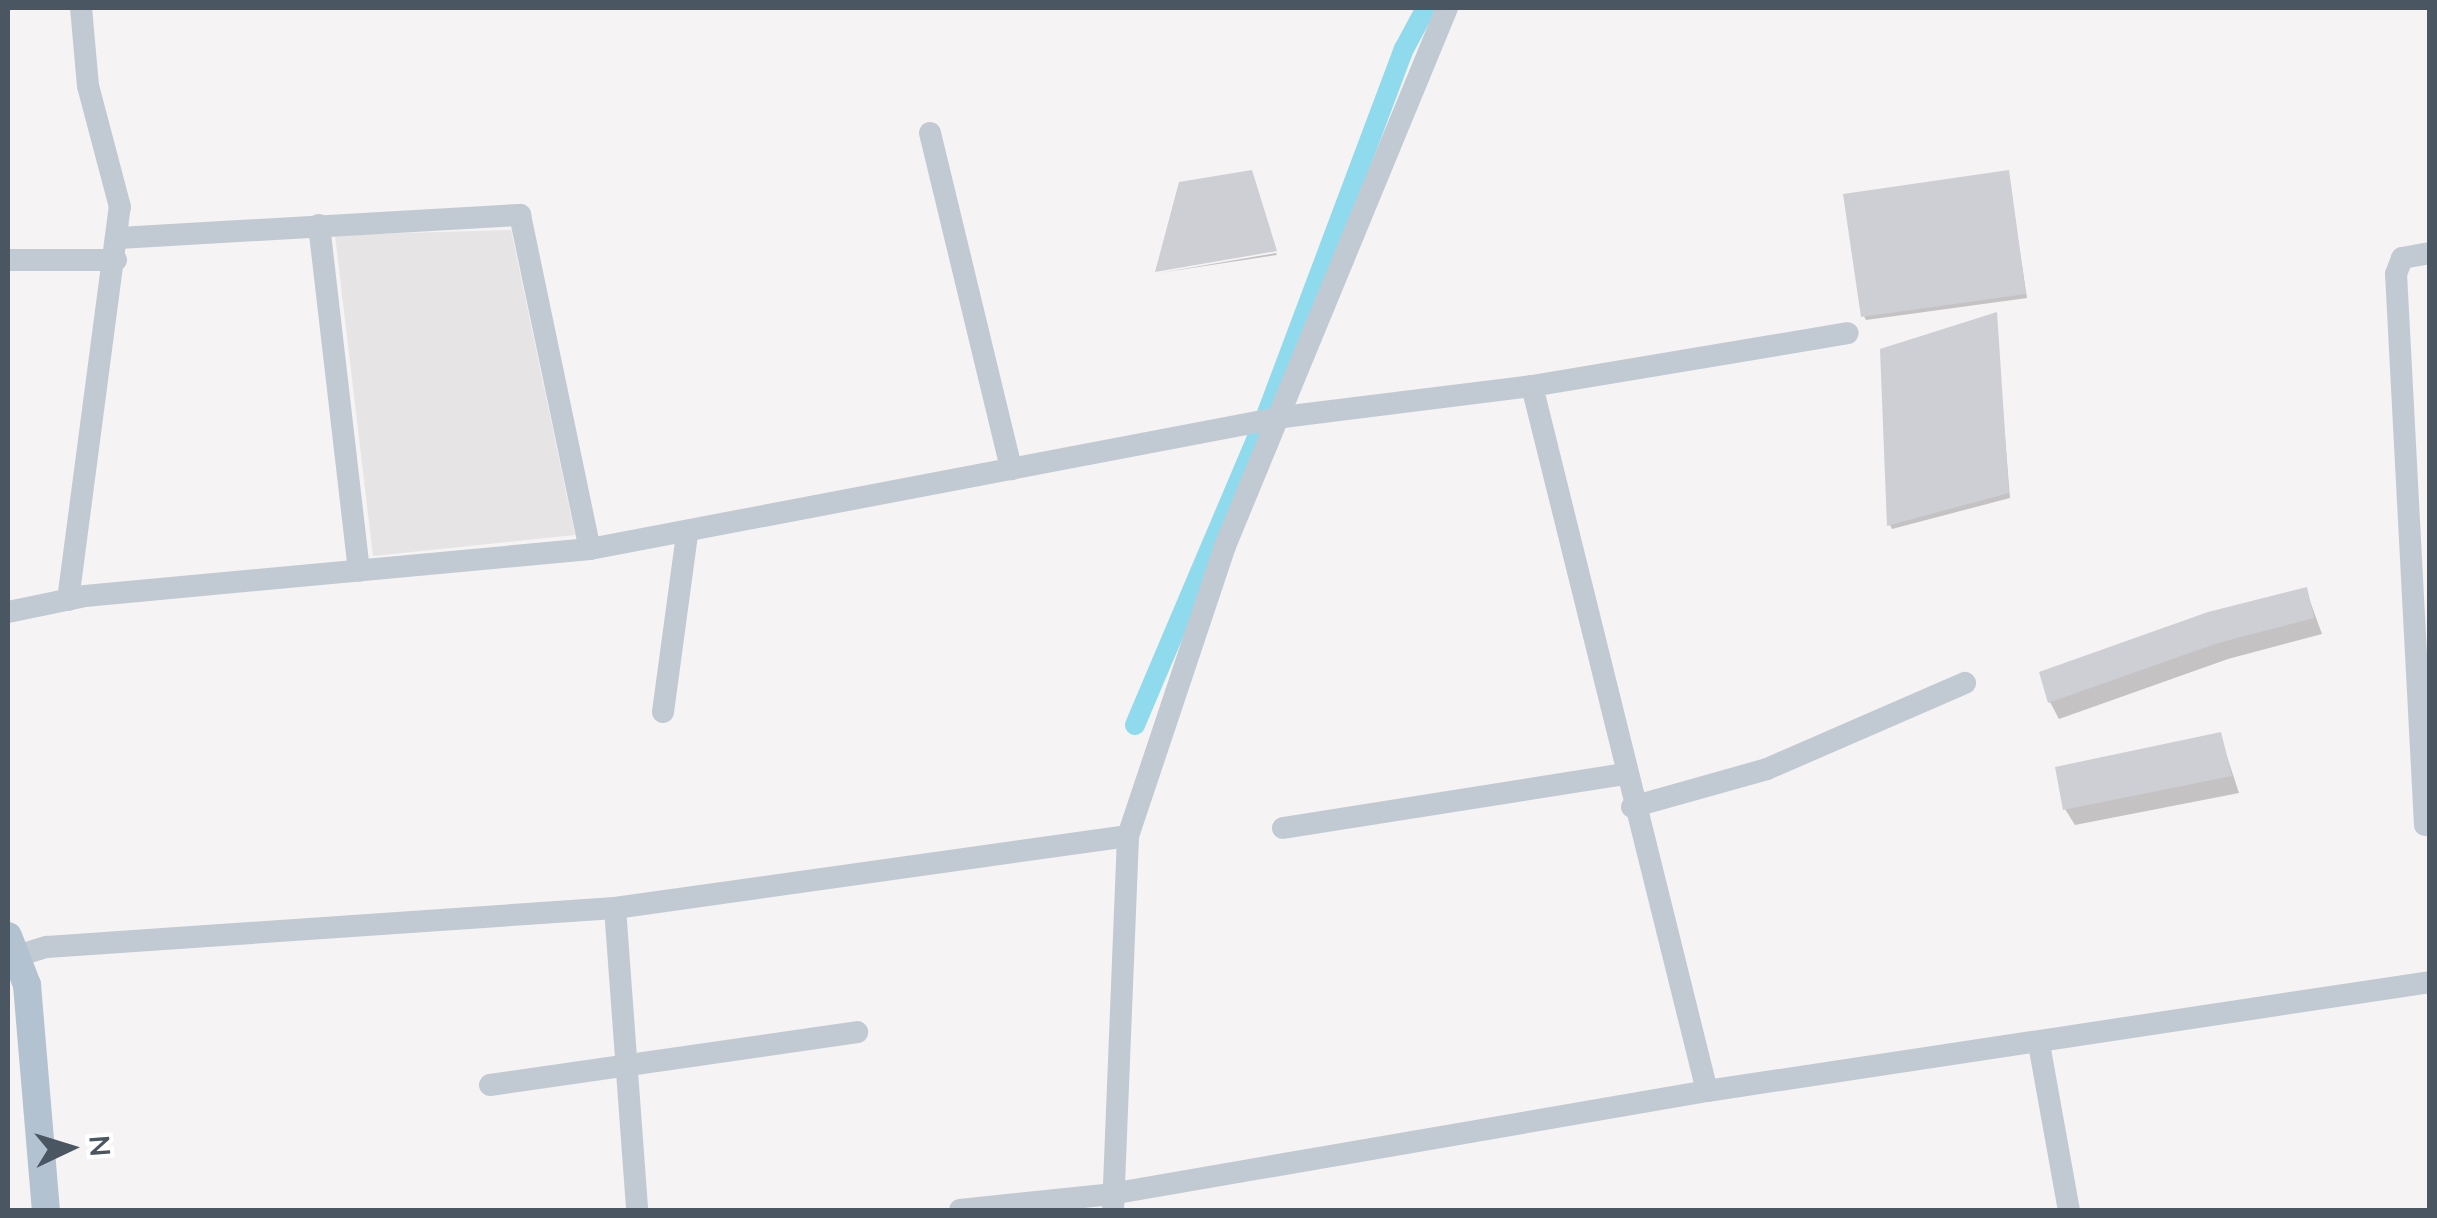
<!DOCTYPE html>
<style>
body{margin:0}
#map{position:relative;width:2437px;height:1218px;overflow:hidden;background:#f5f3f3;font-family:Mulish,sans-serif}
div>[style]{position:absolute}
.education>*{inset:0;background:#e6e4e5}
.shadow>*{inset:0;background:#0003}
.canal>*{height:20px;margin:-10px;padding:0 10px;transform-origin:10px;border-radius:10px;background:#90daee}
.building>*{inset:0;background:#cdcfd5}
.minor>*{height:22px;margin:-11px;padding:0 11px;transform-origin:11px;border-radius:11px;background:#c1cad2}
.major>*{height:28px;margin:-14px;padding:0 14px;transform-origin:14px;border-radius:14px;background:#b3c2d1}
span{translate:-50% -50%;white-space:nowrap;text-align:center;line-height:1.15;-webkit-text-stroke:10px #fff;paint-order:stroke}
.frame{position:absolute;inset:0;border:10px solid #4a5661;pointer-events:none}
.north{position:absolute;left:20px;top:1098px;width:100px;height:100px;-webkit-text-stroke:8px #fff;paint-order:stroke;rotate:86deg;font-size:28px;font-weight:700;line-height:40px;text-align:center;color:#4a5661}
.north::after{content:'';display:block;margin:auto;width:35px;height:45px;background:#4a5661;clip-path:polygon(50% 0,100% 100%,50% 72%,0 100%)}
</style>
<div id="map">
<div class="education">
<div style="clip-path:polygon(511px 230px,575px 535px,373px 556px,335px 235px)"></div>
</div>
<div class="shadow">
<div style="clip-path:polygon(2008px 173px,2027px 298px,1866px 320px,1864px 316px)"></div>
<div style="clip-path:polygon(1276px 253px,1277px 255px,1159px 273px)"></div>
<div style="clip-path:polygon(1995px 315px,2010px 498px,1892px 529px,1890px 525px)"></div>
<div style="clip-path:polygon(2306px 590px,2322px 634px,2228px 659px,2059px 719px,2050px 702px,2042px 674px)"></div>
<div style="clip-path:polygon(2220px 735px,2239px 793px,2075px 825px,2065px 809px)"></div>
</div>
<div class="canal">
<div style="left:1135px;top:725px;width:330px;rotate:-67deg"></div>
<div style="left:1264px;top:421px;width:397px;rotate:-69.4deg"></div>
<div style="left:1404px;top:49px;width:47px;rotate:-61.8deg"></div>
</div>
<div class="building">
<div style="clip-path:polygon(1252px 170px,1277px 251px,1155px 272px,1179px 182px)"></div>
<div style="clip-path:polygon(2009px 170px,2026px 294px,1861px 317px,1843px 194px)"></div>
<div style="clip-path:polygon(1997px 312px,2009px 493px,1887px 526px,1880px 349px)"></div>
<div style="clip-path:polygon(2307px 587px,2314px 618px,2218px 643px,2048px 703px,2039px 672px,2208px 612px)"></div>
<div style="clip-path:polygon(2221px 732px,2232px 776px,2063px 810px,2055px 767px)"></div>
</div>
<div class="minor">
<div style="left:930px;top:133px;width:346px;rotate:76.4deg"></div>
<div style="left:319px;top:225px;width:348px;rotate:83.4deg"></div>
<div style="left:119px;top:238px;width:402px;rotate:-3.3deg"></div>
<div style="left:520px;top:215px;width:341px;rotate:78.2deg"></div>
<div style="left:8px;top:260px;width:108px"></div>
<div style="left:1532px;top:386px;width:726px;rotate:76.06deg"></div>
<div style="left:68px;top:600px;width:396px;rotate:-82.5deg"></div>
<div style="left:120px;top:207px;width:125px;rotate:-104.8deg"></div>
<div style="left:88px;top:86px;width:78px;rotate:-95.1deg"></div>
<div style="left:8px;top:612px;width:79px;rotate:-11.7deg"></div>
<div style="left:85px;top:596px;width:507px;rotate:-5.32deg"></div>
<div style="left:590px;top:549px;width:705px;rotate:-10.78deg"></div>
<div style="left:1283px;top:417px;width:251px;rotate:-7.1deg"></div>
<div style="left:1532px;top:386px;width:320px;rotate:-9.5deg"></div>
<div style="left:663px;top:712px;width:180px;rotate:-82.3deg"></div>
<div style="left:1632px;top:807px;width:140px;rotate:-15.7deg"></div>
<div style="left:1767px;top:769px;width:216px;rotate:-23.5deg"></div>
<div style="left:2425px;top:825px;width:552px;rotate:-93.01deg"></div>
<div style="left:2396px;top:274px;width:17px;rotate:-69deg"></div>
<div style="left:2402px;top:258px;width:28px;rotate:-10deg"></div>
<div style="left:1283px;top:828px;width:345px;rotate:-9deg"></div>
<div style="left:615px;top:908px;width:303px;rotate:85.8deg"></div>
<div style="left:20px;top:955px;width:28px;rotate:-17deg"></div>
<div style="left:47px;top:947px;width:569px;rotate:-3.93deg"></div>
<div style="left:615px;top:908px;width:518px;rotate:-7.99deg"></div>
<div style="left:2039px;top:1044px;width:169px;rotate:79.8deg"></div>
<div style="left:490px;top:1085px;width:371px;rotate:-8.2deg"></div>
<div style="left:960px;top:1210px;width:152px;rotate:-6deg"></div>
<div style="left:1111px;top:1194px;width:605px;rotate:-9.8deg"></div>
<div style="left:1707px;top:1091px;width:731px;rotate:-8.57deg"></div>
<div style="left:1113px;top:1210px;width:374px;rotate:-87.7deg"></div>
<div style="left:1128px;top:836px;width:306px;rotate:-71.5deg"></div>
<div style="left:1225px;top:546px;width:582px;rotate:-67.58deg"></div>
</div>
<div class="major">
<div style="left:8px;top:936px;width:53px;rotate:68.8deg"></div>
<div style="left:27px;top:985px;width:226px;rotate:85.2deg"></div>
</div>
<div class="frame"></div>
<div class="north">N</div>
</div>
